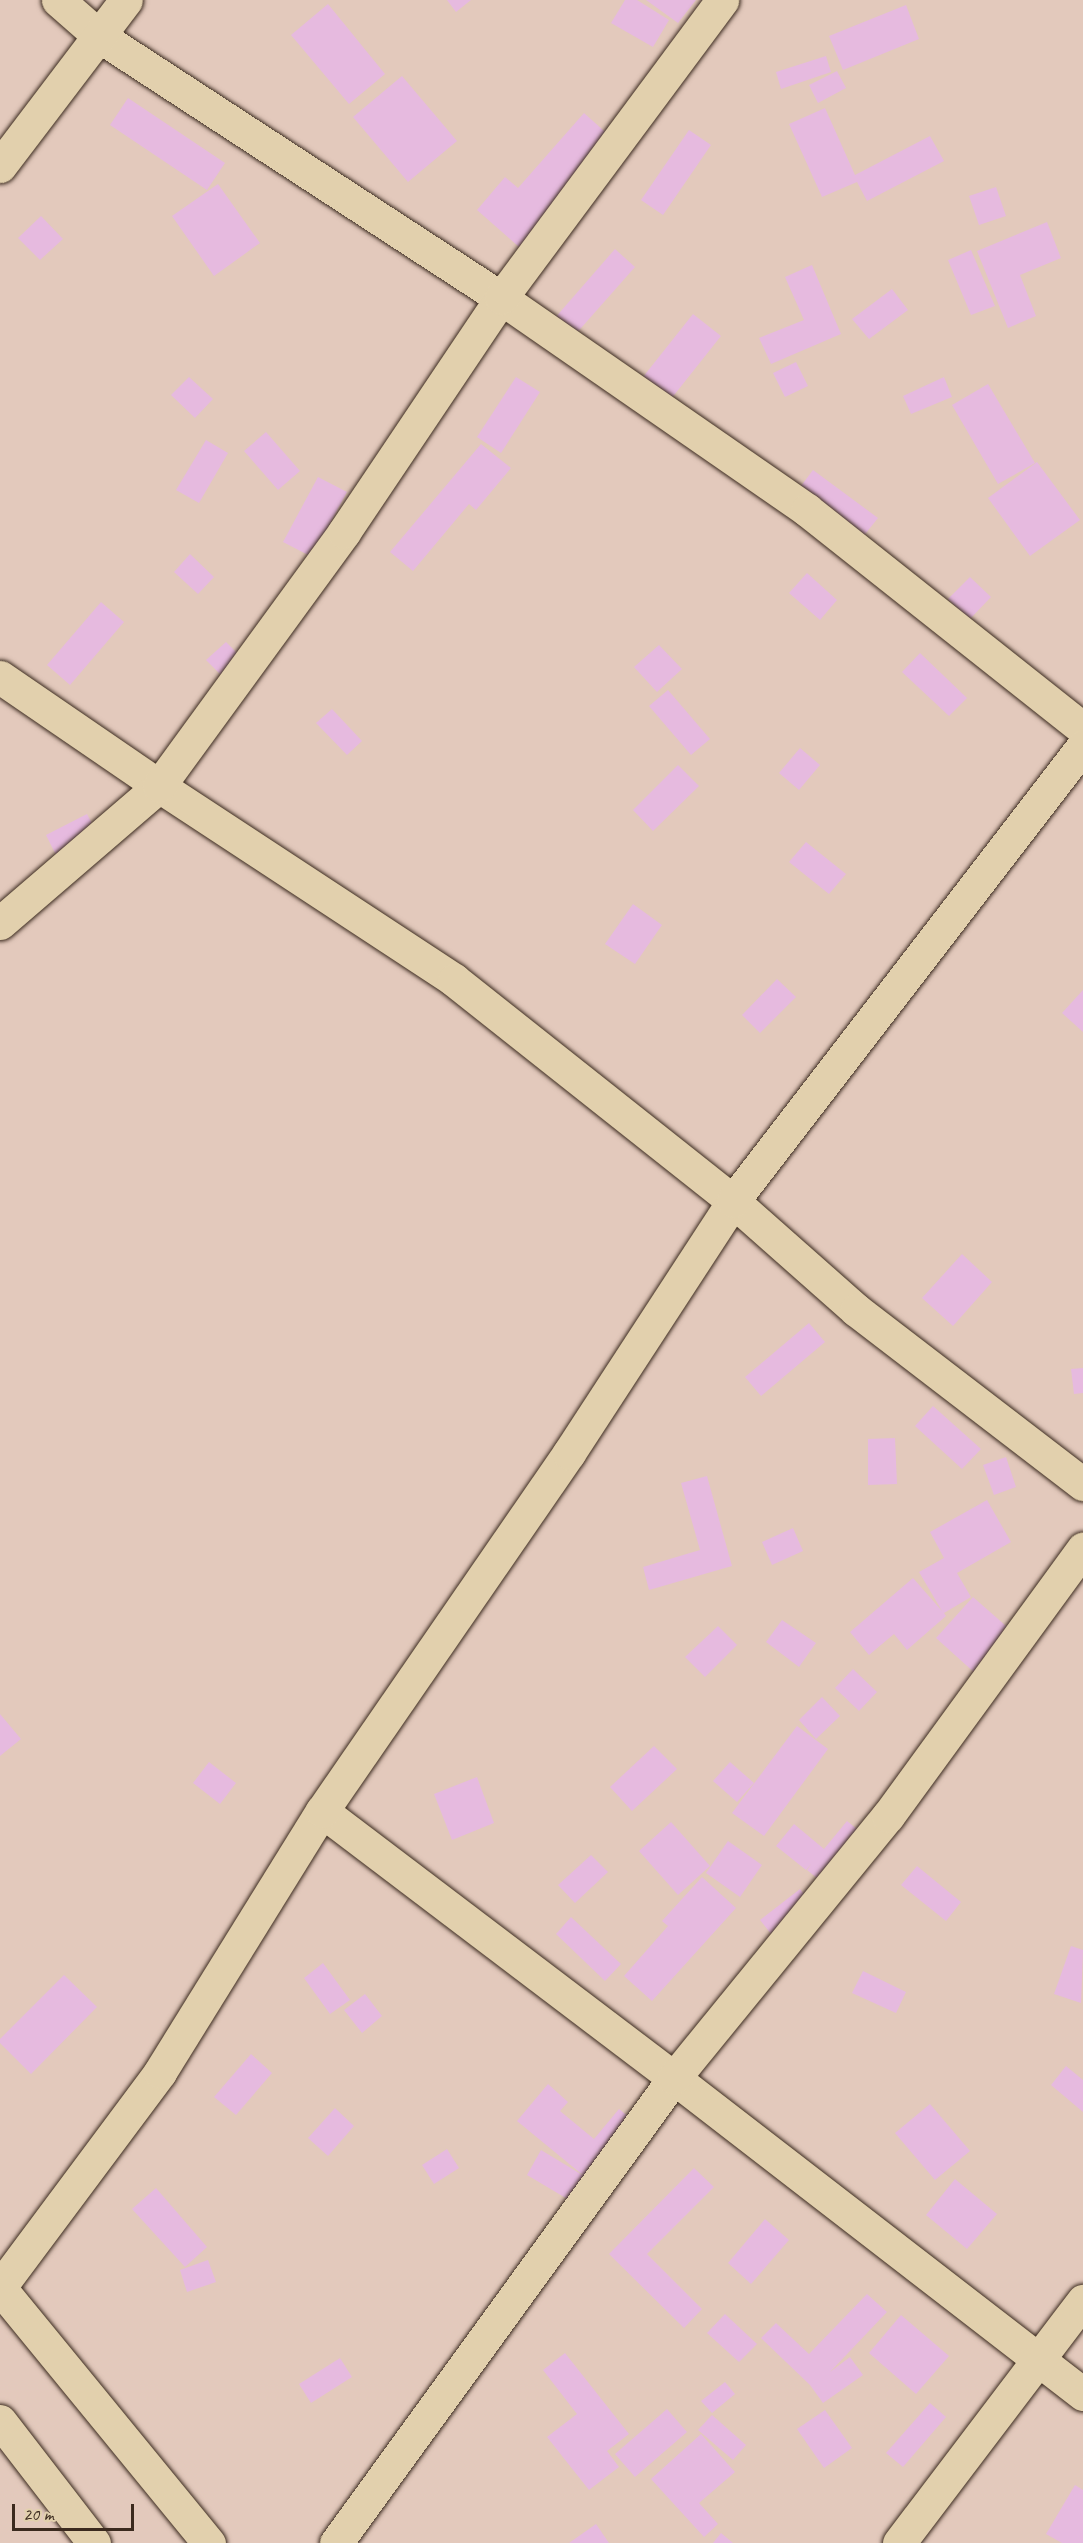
<!DOCTYPE html>
<style>
body{margin:0}
#map{position:relative;width:1083px;height:2543px;overflow:hidden;background:#e3c9bc;font-family:Caveat,sans-serif}
div>[style]{position:absolute}
.building>*{inset:0;background:#e6badf}
.roads{filter:drop-shadow(0 0 2px #3b2a1e) drop-shadow(0 0 2px #3b2a1e)}
.minor>*{height:33px;margin:-16.5px;padding:0 16.5px;transform-origin:16.5px;border-radius:16.5px;background:#e2d0ad}
.highway>*{height:33px;margin:-16.5px;padding:0 16.5px;transform-origin:16.5px;border-radius:16.5px;background:#e2d0ad}
span{translate:-50% -50%;white-space:nowrap;text-align:center;line-height:1.15;-webkit-text-stroke:4.5px #e2d0ad;paint-order:stroke}
.scale{position:absolute;left:12px;top:2504px;width:122px;height:27px;box-sizing:border-box;border:3px solid #3b2a1e;border-top:0;padding-left:8px;font-size:18px;line-height:21px;white-space:nowrap;color:#3b2a1e;-webkit-text-stroke:4px #e2d0ad;paint-order:stroke}
</style>
<div id="map">
<div class="building">
<div style="clip-path:polygon(447px 0,471px 0,456px 12px)"></div>
<div style="clip-path:polygon(625px 0,637px 0,669px 20px,653px 47px,611px 23px)"></div>
<div style="clip-path:polygon(646px 0,696px 0,678px 23px)"></div>
<div style="clip-path:polygon(328px 4px,385px 74px,349px 104px,291px 35px)"></div>
<div style="clip-path:polygon(906px 5px,919px 39px,843px 70px,829px 36px)"></div>
<div style="clip-path:polygon(826px 56px,831px 72px,781px 89px,776px 72px)"></div>
<div style="clip-path:polygon(837px 71px,846px 88px,818px 103px,809px 85px)"></div>
<div style="clip-path:polygon(402px 76px,457px 141px,408px 182px,353px 117px)"></div>
<div style="clip-path:polygon(128px 98px,225px 163px,207px 190px,110px 125px)"></div>
<div style="clip-path:polygon(825px 108px,855px 175px,930px 136px,944px 161px,867px 201px,857px 182px,822px 197px,789px 124px)"></div>
<div style="clip-path:polygon(584px 113px,613px 139px,519px 247px,477px 210px,505px 177px,518px 188px)"></div>
<div style="clip-path:polygon(689px 130px,711px 145px,663px 215px,641px 200px)"></div>
<div style="clip-path:polygon(218px 184px,260px 243px,214px 276px,172px 216px)"></div>
<div style="clip-path:polygon(996px 187px,1006px 216px,979px 225px,969px 196px)"></div>
<div style="clip-path:polygon(41px 216px,63px 239px,40px 260px,18px 238px)"></div>
<div style="clip-path:polygon(1047px 222px,1061px 258px,1020px 275px,1036px 316px,1008px 328px,977px 251px)"></div>
<div style="clip-path:polygon(615px 249px,635px 267px,574px 336px,554px 319px)"></div>
<div style="clip-path:polygon(971px 250px,995px 306px,971px 315px,948px 260px)"></div>
<div style="clip-path:polygon(812px 265px,841px 334px,771px 364px,759px 338px,804px 320px,785px 277px)"></div>
<div style="clip-path:polygon(892px 289px,908px 310px,869px 339px,852px 319px)"></div>
<div style="clip-path:polygon(693px 314px,721px 336px,667px 404px,639px 382px)"></div>
<div style="clip-path:polygon(796px 362px,808px 386px,785px 397px,773px 373px)"></div>
<div style="clip-path:polygon(189px 377px,213px 399px,195px 418px,171px 395px)"></div>
<div style="clip-path:polygon(516px 377px,540px 392px,501px 453px,477px 437px)"></div>
<div style="clip-path:polygon(944px 377px,952px 397px,911px 414px,903px 396px)"></div>
<div style="clip-path:polygon(988px 384px,1035px 463px,998px 484px,952px 405px)"></div>
<div style="clip-path:polygon(266px 432px,300px 471px,278px 490px,244px 451px)"></div>
<div style="clip-path:polygon(206px 440px,228px 453px,199px 503px,176px 490px)"></div>
<div style="clip-path:polygon(481px 444px,511px 468px,476px 510px,469px 504px,413px 571px,390px 552px)"></div>
<div style="clip-path:polygon(1037px 462px,1080px 520px,1030px 556px,988px 498px)"></div>
<div style="clip-path:polygon(813px 470px,878px 518px,862px 538px,798px 490px)"></div>
<div style="clip-path:polygon(318px 477px,347px 492px,312px 557px,283px 542px)"></div>
<div style="clip-path:polygon(190px 554px,214px 577px,198px 594px,174px 572px)"></div>
<div style="clip-path:polygon(807px 573px,837px 600px,820px 620px,789px 593px)"></div>
<div style="clip-path:polygon(970px 577px,991px 597px,969px 620px,948px 599px)"></div>
<div style="clip-path:polygon(101px 602px,124px 622px,70px 685px,47px 665px)"></div>
<div style="clip-path:polygon(226px 642px,242px 658px,223px 677px,206px 660px)"></div>
<div style="clip-path:polygon(659px 645px,682px 669px,657px 692px,634px 667px)"></div>
<div style="clip-path:polygon(920px 653px,967px 698px,949px 716px,902px 672px)"></div>
<div style="clip-path:polygon(668px 690px,710px 739px,691px 755px,649px 706px)"></div>
<div style="clip-path:polygon(332px 709px,362px 741px,347px 755px,316px 723px)"></div>
<div style="clip-path:polygon(800px 748px,820px 765px,799px 790px,779px 773px)"></div>
<div style="clip-path:polygon(678px 765px,699px 786px,653px 831px,633px 810px)"></div>
<div style="clip-path:polygon(87px 814px,98px 835px,57px 857px,46px 835px)"></div>
<div style="clip-path:polygon(806px 842px,846px 874px,829px 894px,789px 862px)"></div>
<div style="clip-path:polygon(633px 904px,662px 925px,635px 964px,605px 944px)"></div>
<div style="clip-path:polygon(777px 979px,796px 997px,760px 1033px,742px 1015px)"></div>
<div style="clip-path:polygon(1083px 990px,1083px 1032px,1062px 1013px)"></div>
<div style="clip-path:polygon(962px 1254px,992px 1282px,953px 1326px,922px 1298px)"></div>
<div style="clip-path:polygon(809px 1323px,825px 1342px,761px 1396px,745px 1377px)"></div>
<div style="clip-path:polygon(1083px 1368px,1083px 1393px,1074px 1394px,1071px 1369px)"></div>
<div style="clip-path:polygon(933px 1406px,981px 1449px,962px 1469px,915px 1426px)"></div>
<div style="clip-path:polygon(895px 1438px,897px 1484px,868px 1485px,868px 1439px)"></div>
<div style="clip-path:polygon(1006px 1457px,1016px 1487px,994px 1495px,983px 1465px)"></div>
<div style="clip-path:polygon(707px 1476px,732px 1566px,649px 1590px,643px 1567px,700px 1550px,681px 1483px)"></div>
<div style="clip-path:polygon(987px 1500px,1011px 1542px,957px 1573px,971px 1597px,944px 1613px,946px 1616px,907px 1650px,894px 1634px,869px 1655px,850px 1632px,913px 1578px,942px 1611px,919px 1572px,944px 1558px,930px 1532px)"></div>
<div style="clip-path:polygon(793px 1528px,803px 1551px,772px 1565px,762px 1542px)"></div>
<div style="clip-path:polygon(973px 1597px,1014px 1633px,976px 1674px,936px 1638px)"></div>
<div style="clip-path:polygon(782px 1620px,816px 1643px,799px 1667px,766px 1642px)"></div>
<div style="clip-path:polygon(718px 1626px,737px 1645px,705px 1677px,685px 1657px)"></div>
<div style="clip-path:polygon(853px 1669px,877px 1692px,859px 1711px,835px 1688px)"></div>
<div style="clip-path:polygon(822px 1697px,840px 1716px,816px 1739px,799px 1720px)"></div>
<div style="clip-path:polygon(0 1714px,21px 1739px,0 1756px)"></div>
<div style="clip-path:polygon(797px 1726px,828px 1749px,764px 1836px,732px 1813px)"></div>
<div style="clip-path:polygon(654px 1746px,677px 1769px,632px 1811px,610px 1787px)"></div>
<div style="clip-path:polygon(209px 1762px,236px 1783px,220px 1804px,193px 1783px)"></div>
<div style="clip-path:polygon(730px 1762px,754px 1783px,737px 1802px,713px 1781px)"></div>
<div style="clip-path:polygon(477px 1777px,494px 1823px,452px 1840px,434px 1794px)"></div>
<div style="clip-path:polygon(847px 1821px,868px 1838px,828px 1887px,807px 1870px,811px 1864px,806px 1870px,776px 1846px,794px 1824px,824px 1849px)"></div>
<div style="clip-path:polygon(671px 1822px,710px 1866px,678px 1895px,639px 1851px)"></div>
<div style="clip-path:polygon(728px 1841px,762px 1865px,740px 1897px,706px 1873px)"></div>
<div style="clip-path:polygon(591px 1855px,608px 1872px,575px 1903px,558px 1885px)"></div>
<div style="clip-path:polygon(917px 1866px,961px 1902px,946px 1921px,901px 1885px)"></div>
<div style="clip-path:polygon(702px 1877px,736px 1908px,652px 2001px,624px 1976px,668px 1926px,662px 1921px)"></div>
<div style="clip-path:polygon(800px 1889px,815px 1908px,775px 1939px,760px 1920px)"></div>
<div style="clip-path:polygon(571px 1917px,621px 1964px,605px 1981px,556px 1934px)"></div>
<div style="clip-path:polygon(1071px 1946px,1083px 1950px,1081px 2003px,1054px 1994px)"></div>
<div style="clip-path:polygon(323px 1963px,350px 2000px,330px 2014px,304px 1978px)"></div>
<div style="clip-path:polygon(863px 1971px,906px 1992px,896px 2013px,852px 1993px)"></div>
<div style="clip-path:polygon(64px 1975px,97px 2007px,31px 2074px,0 2043px,0 2039px)"></div>
<div style="clip-path:polygon(365px 1994px,382px 2016px,362px 2033px,344px 2010px)"></div>
<div style="clip-path:polygon(251px 2054px,272px 2073px,236px 2115px,214px 2097px)"></div>
<div style="clip-path:polygon(1066px 2066px,1083px 2080px,1083px 2112px,1051px 2085px)"></div>
<div style="clip-path:polygon(548px 2084px,568px 2102px,560px 2111px,594px 2139px,619px 2109px,646px 2131px,586px 2210px,527px 2175px,541px 2150px,584px 2176px,517px 2121px)"></div>
<div style="clip-path:polygon(930px 2104px,970px 2151px,935px 2180px,895px 2133px)"></div>
<div style="clip-path:polygon(335px 2108px,354px 2126px,328px 2156px,308px 2138px)"></div>
<div style="clip-path:polygon(447px 2149px,459px 2168px,434px 2184px,422px 2165px)"></div>
<div style="clip-path:polygon(694px 2168px,714px 2187px,647px 2254px,702px 2309px,684px 2328px,609px 2254px)"></div>
<div style="clip-path:polygon(955px 2179px,997px 2214px,967px 2249px,926px 2215px)"></div>
<div style="clip-path:polygon(156px 2188px,207px 2247px,185px 2267px,132px 2209px)"></div>
<div style="clip-path:polygon(765px 2219px,789px 2240px,751px 2284px,728px 2263px)"></div>
<div style="clip-path:polygon(208px 2260px,216px 2282px,187px 2292px,180px 2270px)"></div>
<div style="clip-path:polygon(867px 2294px,887px 2312px,830px 2372px,850px 2357px,863px 2375px,823px 2403px,810px 2385px,761px 2338px,776px 2323px,809px 2354px)"></div>
<div style="clip-path:polygon(725px 2314px,757px 2344px,739px 2362px,707px 2333px)"></div>
<div style="clip-path:polygon(901px 2315px,949px 2356px,916px 2394px,869px 2353px)"></div>
<div style="clip-path:polygon(565px 2353px,629px 2434px,607px 2451px,619px 2467px,589px 2490px,547px 2437px,577px 2414px,543px 2370px)"></div>
<div style="clip-path:polygon(340px 2358px,352px 2377px,311px 2403px,299px 2384px)"></div>
<div style="clip-path:polygon(725px 2382px,735px 2394px,712px 2413px,701px 2401px)"></div>
<div style="clip-path:polygon(930px 2403px,946px 2417px,903px 2467px,886px 2453px)"></div>
<div style="clip-path:polygon(667px 2409px,687px 2432px,635px 2477px,615px 2454px)"></div>
<div style="clip-path:polygon(825px 2410px,852px 2448px,824px 2468px,797px 2429px)"></div>
<div style="clip-path:polygon(712px 2415px,746px 2445px,733px 2460px,698px 2430px)"></div>
<div style="clip-path:polygon(701px 2434px,735px 2472px,699px 2503px,718px 2524px,704px 2537px,651px 2479px)"></div>
<div style="clip-path:polygon(1075px 2485px,1083px 2490px,1083px 2543px,1062px 2543px,1046px 2534px)"></div>
<div style="clip-path:polygon(596px 2524px,609px 2543px,569px 2543px)"></div>
<div style="clip-path:polygon(721px 2533px,733px 2543px,713px 2543px)"></div>
</div>
<div class="roads">
<div class="minor">
<div style="left:58px;top:0;width:55px;rotate:41.3deg"></div>
<div style="left:99px;top:36px;width:480px;rotate:33.1deg"></div>
<div style="left:501px;top:298px;width:372px;rotate:34.7deg"></div>
<div style="left:807px;top:510px;width:352px;rotate:38.4deg"></div>
<div style="left:0;top:166px;width:208px;rotate:-52.8deg"></div>
<div style="left:0;top:677px;width:193px;rotate:34.4deg"></div>
<div style="left:159px;top:786px;width:353px;rotate:33.3deg"></div>
<div style="left:454px;top:980px;width:356px;rotate:38.4deg"></div>
<div style="left:733px;top:1201px;width:164px;rotate:41.5deg"></div>
<div style="left:856px;top:1310px;width:286px;rotate:37.5deg"></div>
<div style="left:0;top:923px;width:210px;rotate:-40.7deg"></div>
<div style="left:159px;top:786px;width:314px;rotate:-53.9deg"></div>
<div style="left:344px;top:532px;width:282px;rotate:-56.1deg"></div>
<div style="left:501px;top:298px;width:371px;rotate:-53.4deg"></div>
<div style="left:322px;top:1811px;width:442px;rotate:37.2deg"></div>
<div style="left:674px;top:2078px;width:517px;rotate:37.69deg"></div>
<div style="left:0;top:2287px;width:268px;rotate:-53.3deg"></div>
<div style="left:160px;top:2072px;width:307px;rotate:-58.2deg"></div>
<div style="left:322px;top:1811px;width:435px;rotate:-55.4deg"></div>
<div style="left:569px;top:1453px;width:301px;rotate:-56.9deg"></div>
<div style="left:733px;top:1201px;width:574px;rotate:-52.43deg"></div>
<div style="left:336px;top:2543px;width:575px;rotate:-53.99deg"></div>
<div style="left:674px;top:2078px;width:338px;rotate:-50.8deg"></div>
<div style="left:888px;top:1816px;width:331px;rotate:-53.9deg"></div>
<div style="left:899px;top:2543px;width:304px;rotate:-52.8deg"></div>
</div>
<div class="highway">
<div style="left:0;top:2288px;width:330px;rotate:50.7deg"></div>
<div style="left:0;top:2421px;width:154px;rotate:52.4deg"></div>
</div>
</div>
<div class="scale">20 m</div>
</div>
